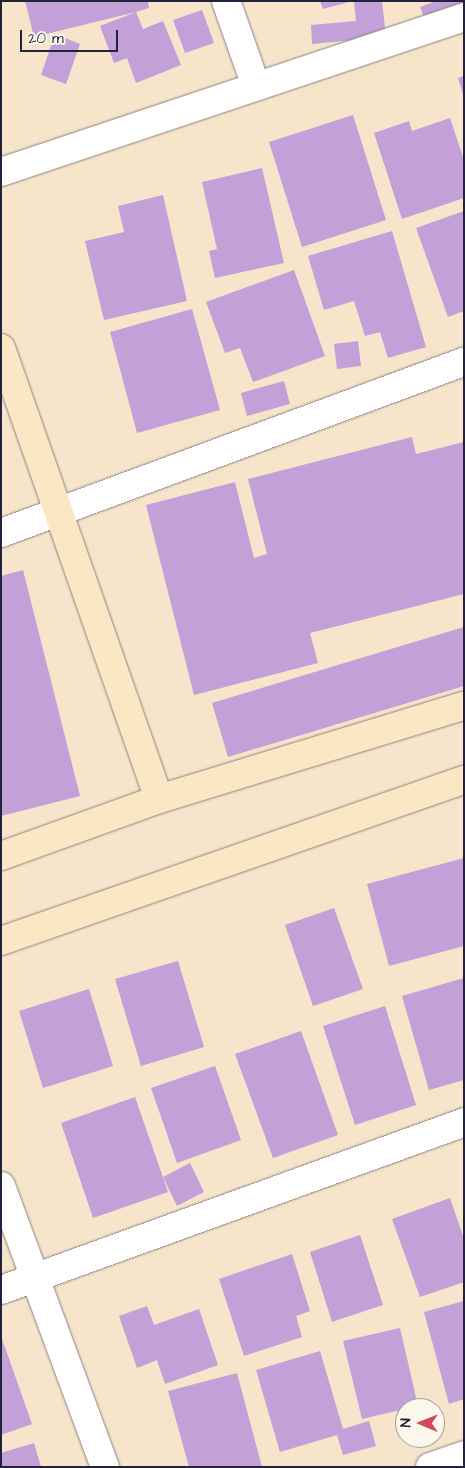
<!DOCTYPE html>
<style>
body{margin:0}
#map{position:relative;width:465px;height:1468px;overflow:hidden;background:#f6e4cb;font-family:"Architects Daughter",sans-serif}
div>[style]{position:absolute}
.building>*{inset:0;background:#c3a0d7}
.roads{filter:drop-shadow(0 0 1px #8c8383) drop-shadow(0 0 1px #8c8383)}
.street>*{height:28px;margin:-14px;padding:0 14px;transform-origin:14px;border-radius:14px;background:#fff}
.secondary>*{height:28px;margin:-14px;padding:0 14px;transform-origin:14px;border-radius:14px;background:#fbe7c3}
span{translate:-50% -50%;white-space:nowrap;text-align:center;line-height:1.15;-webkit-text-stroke:4px #fbf7ec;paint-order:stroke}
.frame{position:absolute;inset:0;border:2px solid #22223b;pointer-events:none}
.north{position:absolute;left:395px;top:1398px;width:50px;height:50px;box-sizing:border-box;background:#fbf7ec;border:1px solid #a4a2a5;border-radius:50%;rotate:271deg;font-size:14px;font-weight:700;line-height:20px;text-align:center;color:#22223b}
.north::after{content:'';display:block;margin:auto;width:18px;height:22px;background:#d1495b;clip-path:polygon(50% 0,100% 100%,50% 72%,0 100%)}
.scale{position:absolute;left:20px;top:30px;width:98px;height:22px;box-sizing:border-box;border:2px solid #22223b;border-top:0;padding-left:6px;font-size:15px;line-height:18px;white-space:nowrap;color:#22223b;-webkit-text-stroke:4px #fbf7ec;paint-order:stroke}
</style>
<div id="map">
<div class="building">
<div style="clip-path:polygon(25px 1px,148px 1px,149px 8px,136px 12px,143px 29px,163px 21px,181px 65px,136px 83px,127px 58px,114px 63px,100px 26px,136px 12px,34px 37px)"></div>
<div style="clip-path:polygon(320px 1px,349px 1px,349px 2px,323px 9px)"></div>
<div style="clip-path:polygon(354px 1px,382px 1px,386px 37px,312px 44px,311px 25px,356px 21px)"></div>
<div style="clip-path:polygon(436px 1px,464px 1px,464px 13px,427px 26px,420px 7px)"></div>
<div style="clip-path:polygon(202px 10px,214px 43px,185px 53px,173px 20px)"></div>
<div style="clip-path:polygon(55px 34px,80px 44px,66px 84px,41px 75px)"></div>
<div style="clip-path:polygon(464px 76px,464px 94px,463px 94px,458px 78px)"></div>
<div style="clip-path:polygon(353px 115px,386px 220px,302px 247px,269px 142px)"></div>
<div style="clip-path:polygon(450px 118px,464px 160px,464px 198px,402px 219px,374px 133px,409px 121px,412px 131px)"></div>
<div style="clip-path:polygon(262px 168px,284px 263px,215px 278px,209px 251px,217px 249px,202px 182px)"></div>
<div style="clip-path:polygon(163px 195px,187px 301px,104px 320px,85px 241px,124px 232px,118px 206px)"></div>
<div style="clip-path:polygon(464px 211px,464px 311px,448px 317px,416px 228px)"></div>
<div style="clip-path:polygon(392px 231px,426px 347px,388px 358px,380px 332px,365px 336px,354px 301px,324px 310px,308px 256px)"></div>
<div style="clip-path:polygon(294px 270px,325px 356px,253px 382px,240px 348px,225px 353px,206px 302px)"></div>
<div style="clip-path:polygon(192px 309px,220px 410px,137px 433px,110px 332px)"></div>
<div style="clip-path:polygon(358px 341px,361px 366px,337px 369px,334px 344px)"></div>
<div style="clip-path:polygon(284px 381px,290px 404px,247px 416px,241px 393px)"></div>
<div style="clip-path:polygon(412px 437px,416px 454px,464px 442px,464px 594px,310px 633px,318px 663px,194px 695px,146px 505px,235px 482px,254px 558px,267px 554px,248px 479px)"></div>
<div style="clip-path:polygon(23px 570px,80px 796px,1px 816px,1px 576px)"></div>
<div style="clip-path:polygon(464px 627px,464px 686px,228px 757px,212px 703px)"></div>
<div style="clip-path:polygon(464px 858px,464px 946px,389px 966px,367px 884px)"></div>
<div style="clip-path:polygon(334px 908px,363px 989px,313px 1006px,285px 925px)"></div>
<div style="clip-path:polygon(178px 961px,204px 1047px,141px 1066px,115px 979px)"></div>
<div style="clip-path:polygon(464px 978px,464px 1080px,429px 1090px,402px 996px)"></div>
<div style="clip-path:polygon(89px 989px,113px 1066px,43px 1088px,19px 1011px)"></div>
<div style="clip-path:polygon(385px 1006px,416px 1105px,355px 1125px,323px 1026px)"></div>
<div style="clip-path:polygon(301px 1031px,338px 1135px,273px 1158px,235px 1054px)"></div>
<div style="clip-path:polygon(215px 1066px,241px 1140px,177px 1163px,151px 1088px)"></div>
<div style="clip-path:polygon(135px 1097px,168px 1192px,93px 1218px,61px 1123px)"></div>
<div style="clip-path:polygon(190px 1163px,204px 1192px,177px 1206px,163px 1177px)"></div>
<div style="clip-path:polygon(450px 1198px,464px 1239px,464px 1282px,420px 1297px,392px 1219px)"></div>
<div style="clip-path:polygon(360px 1235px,383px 1305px,332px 1322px,310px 1252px)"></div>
<div style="clip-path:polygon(292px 1254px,310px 1311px,296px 1316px,302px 1337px,244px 1356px,219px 1279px)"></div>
<div style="clip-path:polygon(464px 1301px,464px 1399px,449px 1404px,424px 1312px)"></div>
<div style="clip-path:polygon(147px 1306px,154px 1325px,199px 1309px,218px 1365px,165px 1384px,157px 1360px,137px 1368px,119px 1316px)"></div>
<div style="clip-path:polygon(400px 1328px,418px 1406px,362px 1419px,343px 1341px)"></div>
<div style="clip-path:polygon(1px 1336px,32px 1424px,1px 1435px)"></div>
<div style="clip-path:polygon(320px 1351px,343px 1429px,369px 1421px,376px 1446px,343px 1455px,337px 1435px,280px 1452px,256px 1370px)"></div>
<div style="clip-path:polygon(237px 1373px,262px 1467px,189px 1467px,168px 1391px)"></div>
<div style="clip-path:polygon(34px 1443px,41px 1467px,1px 1467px,1px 1453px)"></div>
</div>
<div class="roads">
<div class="street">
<div style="left:226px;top:1px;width:90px;rotate:70.6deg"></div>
<div style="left:1px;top:172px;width:488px;rotate:-18.5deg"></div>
<div style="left:1px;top:533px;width:494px;rotate:-20.3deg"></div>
<div style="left:1px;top:1186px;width:300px;rotate:69.7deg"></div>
<div style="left:1px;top:1290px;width:493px;rotate:-19.9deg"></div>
<div style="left:430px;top:1467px;width:36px;rotate:-19deg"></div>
</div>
<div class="secondary">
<div style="left:1px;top:348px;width:478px;rotate:70.7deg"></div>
<div style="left:1px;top:856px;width:168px;rotate:-19.8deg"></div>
<div style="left:159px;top:799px;width:319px;rotate:-17deg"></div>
<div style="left:1px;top:941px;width:490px;rotate:-19.2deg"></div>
</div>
</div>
<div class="frame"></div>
<div class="north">N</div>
<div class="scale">20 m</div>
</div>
